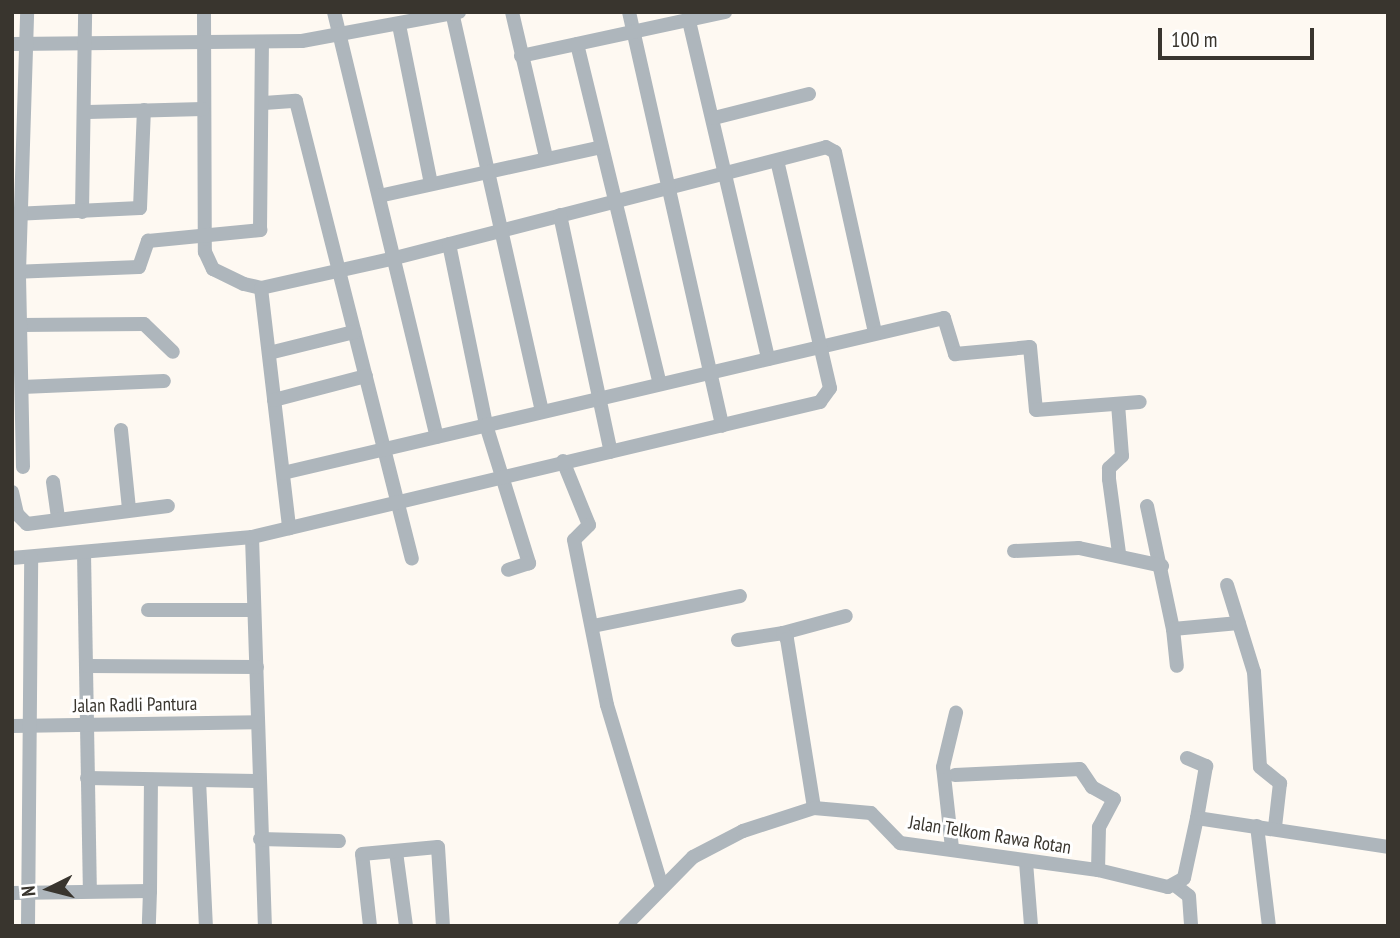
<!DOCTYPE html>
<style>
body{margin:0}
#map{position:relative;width:1400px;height:938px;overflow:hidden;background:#fef9f2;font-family:"PT Sans Narrow",sans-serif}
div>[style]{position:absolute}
.minor>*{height:14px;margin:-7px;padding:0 7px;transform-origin:7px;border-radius:7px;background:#aeb6bc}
span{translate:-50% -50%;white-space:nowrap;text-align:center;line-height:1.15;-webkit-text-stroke:6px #fff;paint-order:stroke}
.street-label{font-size:19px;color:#39352e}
.frame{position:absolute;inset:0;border:14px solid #39352e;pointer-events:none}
.north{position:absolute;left:14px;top:854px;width:70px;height:70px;-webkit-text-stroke:5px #fff;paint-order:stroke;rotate:264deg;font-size:19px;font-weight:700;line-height:28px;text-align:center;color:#39352e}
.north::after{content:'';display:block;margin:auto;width:24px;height:32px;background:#39352e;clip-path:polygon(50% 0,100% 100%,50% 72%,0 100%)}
.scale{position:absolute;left:1158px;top:28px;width:156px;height:32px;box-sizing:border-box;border:4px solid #39352e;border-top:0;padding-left:9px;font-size:21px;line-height:24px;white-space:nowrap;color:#39352e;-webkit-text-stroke:5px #fff;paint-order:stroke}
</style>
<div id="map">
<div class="minor">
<div style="left:204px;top:12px;width:240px;rotate:89.8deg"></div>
<div style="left:205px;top:252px;width:19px;rotate:65deg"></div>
<div style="left:213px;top:269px;width:34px;rotate:26deg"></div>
<div style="left:244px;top:284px;width:17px;rotate:13deg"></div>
<div style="left:261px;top:288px;width:137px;rotate:-12.6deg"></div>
<div style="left:395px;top:258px;width:445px;rotate:-14.4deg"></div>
<div style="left:826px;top:147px;width:10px;rotate:29deg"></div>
<div style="left:835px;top:152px;width:184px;rotate:77.5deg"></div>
<div style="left:334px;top:12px;width:437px;rotate:76.4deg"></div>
<div style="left:452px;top:12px;width:408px;rotate:77.3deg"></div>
<div style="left:512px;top:12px;width:149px;rotate:76.8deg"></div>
<div style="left:629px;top:12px;width:424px;rotate:77.3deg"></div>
<div style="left:689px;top:21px;width:347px;rotate:76.8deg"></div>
<div style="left:399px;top:25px;width:161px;rotate:78.6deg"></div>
<div style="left:12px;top:44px;width:290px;rotate:-0.6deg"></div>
<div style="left:302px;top:41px;width:160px;rotate:-10.5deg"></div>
<div style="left:577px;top:44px;width:350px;rotate:76.3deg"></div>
<div style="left:521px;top:56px;width:209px;rotate:-12.2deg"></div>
<div style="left:264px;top:103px;width:32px;rotate:-4deg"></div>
<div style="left:296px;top:101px;width:472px;rotate:75.8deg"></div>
<div style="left:88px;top:112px;width:115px;rotate:-1.5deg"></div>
<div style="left:714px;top:118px;width:98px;rotate:-14.2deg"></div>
<div style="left:379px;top:196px;width:227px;rotate:-12.4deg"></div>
<div style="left:82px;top:212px;width:200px;rotate:-89.1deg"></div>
<div style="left:14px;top:214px;width:126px;rotate:-2.7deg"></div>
<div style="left:140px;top:208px;width:98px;rotate:-87.7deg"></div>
<div style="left:560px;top:215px;width:242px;rotate:77.9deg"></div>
<div style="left:449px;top:244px;width:185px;rotate:78.4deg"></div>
<div style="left:486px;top:425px;width:145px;rotate:72.7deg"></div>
<div style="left:529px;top:563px;width:22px;rotate:162deg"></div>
<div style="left:12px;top:272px;width:127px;rotate:-2.3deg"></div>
<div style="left:139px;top:267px;width:28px;rotate:-71deg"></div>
<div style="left:148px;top:241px;width:113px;rotate:-5.6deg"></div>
<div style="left:260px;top:230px;width:187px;rotate:-89.4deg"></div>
<div style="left:261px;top:288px;width:242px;rotate:83.3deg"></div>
<div style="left:20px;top:325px;width:124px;rotate:-0.5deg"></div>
<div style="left:144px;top:324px;width:40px;rotate:44deg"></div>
<div style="left:269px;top:353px;width:88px;rotate:-13.9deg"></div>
<div style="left:22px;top:387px;width:142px;rotate:-2.4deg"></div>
<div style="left:274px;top:400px;width:95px;rotate:-14.6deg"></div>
<div style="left:1118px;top:404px;width:52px;rotate:85.6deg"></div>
<div style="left:1122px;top:456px;width:18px;rotate:137deg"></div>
<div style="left:1109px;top:468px;width:11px;rotate:90deg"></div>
<div style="left:1109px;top:479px;width:75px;rotate:82.3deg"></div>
<div style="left:121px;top:430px;width:79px;rotate:84.2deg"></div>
<div style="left:563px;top:461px;width:69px;rotate:67.9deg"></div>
<div style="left:589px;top:525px;width:21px;rotate:135deg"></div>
<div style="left:574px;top:540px;width:168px;rotate:78.7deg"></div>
<div style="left:607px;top:705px;width:187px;rotate:73.2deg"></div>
<div style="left:23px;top:467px;width:195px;rotate:-91.2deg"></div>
<div style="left:19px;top:272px;width:260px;rotate:-88.2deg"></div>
<div style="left:283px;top:473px;width:679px;rotate:-13.2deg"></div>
<div style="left:944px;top:318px;width:38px;rotate:73deg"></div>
<div style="left:955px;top:354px;width:75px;rotate:-5.3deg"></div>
<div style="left:1030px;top:347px;width:63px;rotate:84.6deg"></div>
<div style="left:1036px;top:410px;width:104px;rotate:-4.4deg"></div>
<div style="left:53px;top:482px;width:37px;rotate:82deg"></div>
<div style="left:12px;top:492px;width:23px;rotate:77deg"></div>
<div style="left:17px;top:514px;width:14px;rotate:45deg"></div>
<div style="left:27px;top:524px;width:142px;rotate:-7.3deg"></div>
<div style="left:1147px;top:506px;width:126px;rotate:78.1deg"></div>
<div style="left:1173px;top:629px;width:66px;rotate:-5.2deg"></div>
<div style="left:252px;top:537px;width:389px;rotate:88.1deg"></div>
<div style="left:1014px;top:551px;width:65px;rotate:-2.6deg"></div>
<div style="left:1079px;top:548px;width:85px;rotate:12.2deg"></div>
<div style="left:84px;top:553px;width:337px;rotate:89deg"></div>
<div style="left:12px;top:558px;width:241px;rotate:-5deg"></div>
<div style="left:252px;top:537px;width:584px;rotate:-13.37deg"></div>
<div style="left:820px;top:402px;width:17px;rotate:-54deg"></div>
<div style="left:830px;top:388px;width:233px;rotate:-103.1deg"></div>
<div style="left:1227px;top:585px;width:91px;rotate:72.8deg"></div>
<div style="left:1254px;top:672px;width:95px;rotate:86.4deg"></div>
<div style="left:1260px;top:767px;width:26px;rotate:39deg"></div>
<div style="left:1280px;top:783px;width:44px;rotate:96.5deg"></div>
<div style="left:148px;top:610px;width:106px"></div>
<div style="left:593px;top:626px;width:150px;rotate:-11.5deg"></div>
<div style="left:1173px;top:629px;width:37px;rotate:84deg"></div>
<div style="left:783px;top:633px;width:65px;rotate:-15.1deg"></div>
<div style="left:738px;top:640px;width:46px;rotate:-8.8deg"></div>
<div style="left:783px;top:633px;width:7px;rotate:56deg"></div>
<div style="left:787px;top:639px;width:171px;rotate:80.9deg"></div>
<div style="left:87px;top:666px;width:170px;rotate:0.3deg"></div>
<div style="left:12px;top:726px;width:245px;rotate:-0.9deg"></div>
<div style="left:1187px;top:758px;width:21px;rotate:23deg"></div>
<div style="left:1206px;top:766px;width:53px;rotate:99.8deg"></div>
<div style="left:955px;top:775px;width:125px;rotate:-2.7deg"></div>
<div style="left:1080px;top:769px;width:22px;rotate:56deg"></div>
<div style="left:1092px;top:787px;width:25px;rotate:29deg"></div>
<div style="left:1114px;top:799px;width:32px;rotate:118deg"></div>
<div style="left:1099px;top:827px;width:43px;rotate:91.3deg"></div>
<div style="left:87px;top:778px;width:171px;rotate:1deg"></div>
<div style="left:199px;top:780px;width:146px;rotate:87.3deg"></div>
<div style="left:1257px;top:826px;width:101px;rotate:83.2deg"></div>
<div style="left:260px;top:839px;width:79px;rotate:1.5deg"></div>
<div style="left:952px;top:848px;width:81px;rotate:-96.3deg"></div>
<div style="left:943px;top:767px;width:56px;rotate:-76.5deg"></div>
<div style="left:396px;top:852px;width:75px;rotate:82.3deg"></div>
<div style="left:1026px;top:862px;width:64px;rotate:85.5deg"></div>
<div style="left:1176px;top:886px;width:16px;rotate:38deg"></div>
<div style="left:1189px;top:896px;width:30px;rotate:86deg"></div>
<div style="left:150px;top:891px;width:111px;rotate:-89.5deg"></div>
<div style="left:12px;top:893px;width:138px;rotate:-0.8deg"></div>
<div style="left:150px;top:891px;width:35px;rotate:92deg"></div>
<div style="left:28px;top:926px;width:369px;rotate:-89.5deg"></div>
<div style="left:370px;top:926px;width:72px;rotate:-96.3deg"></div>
<div style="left:362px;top:854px;width:76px;rotate:-5.3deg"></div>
<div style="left:438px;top:847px;width:79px;rotate:86.4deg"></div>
<div style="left:625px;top:926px;width:97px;rotate:-45.4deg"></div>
<div style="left:693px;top:857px;width:56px;rotate:-27.5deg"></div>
<div style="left:743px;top:831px;width:75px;rotate:-17.9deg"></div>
<div style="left:814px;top:808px;width:57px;rotate:5deg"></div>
<div style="left:871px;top:813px;width:42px;rotate:46deg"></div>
<div style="left:900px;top:843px;width:200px;rotate:7.8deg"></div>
<div style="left:1098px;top:870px;width:72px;rotate:13.7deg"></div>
<div style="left:1168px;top:887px;width:18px;rotate:-29deg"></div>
<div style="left:1184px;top:878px;width:61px;rotate:-77.8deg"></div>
<div style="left:1197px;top:818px;width:193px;rotate:8.6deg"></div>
</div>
<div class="street-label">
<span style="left:135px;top:705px;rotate:-1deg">Jalan Radli Pantura</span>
<span style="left:990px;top:835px;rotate:9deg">Jalan Telkom Rawa Rotan</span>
</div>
<div class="frame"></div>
<div class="north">N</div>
<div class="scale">100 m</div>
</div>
